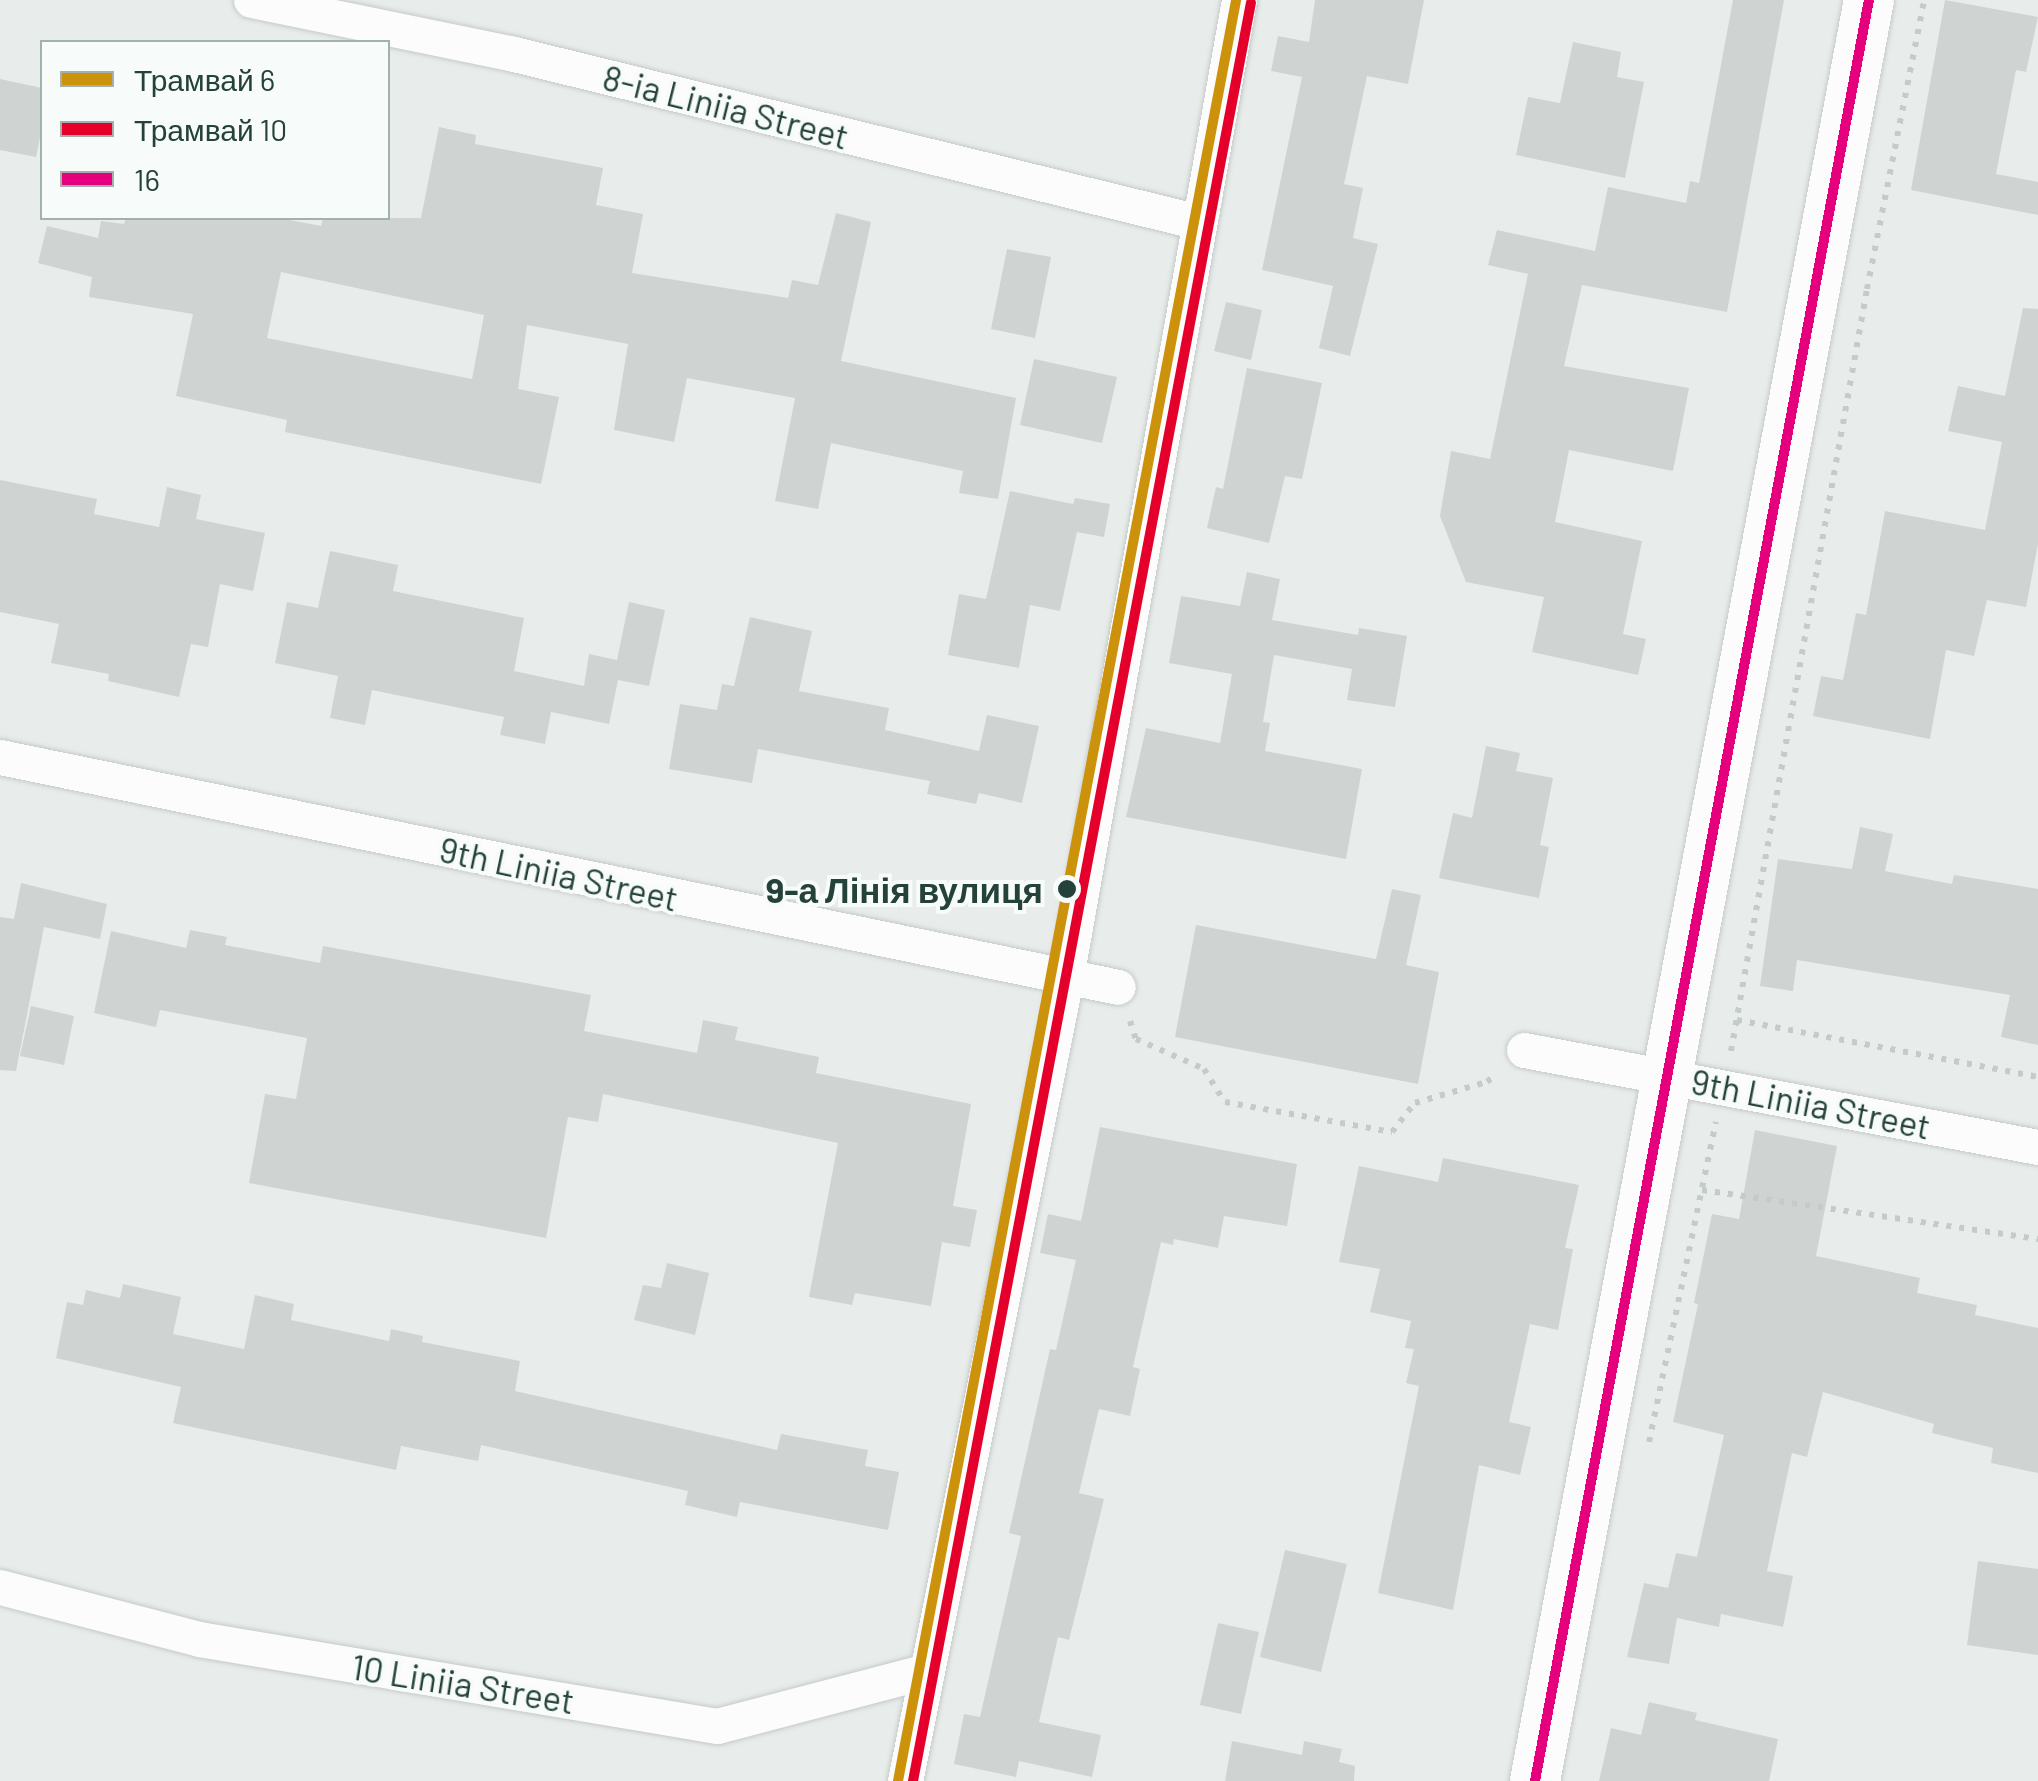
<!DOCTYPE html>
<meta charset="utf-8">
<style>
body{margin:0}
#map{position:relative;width:2038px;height:1781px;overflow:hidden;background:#e8edeb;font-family:Barlow,sans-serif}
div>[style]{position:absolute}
.building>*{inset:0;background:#cfd4d2}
.path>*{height:6px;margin-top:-3px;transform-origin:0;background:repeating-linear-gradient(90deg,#c3ccca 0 5px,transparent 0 13px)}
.roads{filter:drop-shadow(0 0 2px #c5cac8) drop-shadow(0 0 2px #c5cac8)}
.minor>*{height:35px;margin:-17.5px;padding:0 17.5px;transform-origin:17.5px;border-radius:17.5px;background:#fcfcfc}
.secondary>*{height:50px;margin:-25px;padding:0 25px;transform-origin:25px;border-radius:25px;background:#fcfcfc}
.bus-1>*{height:10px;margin:-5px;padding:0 5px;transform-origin:5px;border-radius:5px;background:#e5007d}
.tram-1>*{height:10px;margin:-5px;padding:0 5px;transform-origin:5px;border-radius:5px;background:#cd920c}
.tram-2>*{height:10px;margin:-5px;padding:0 5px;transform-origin:5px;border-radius:5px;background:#e4002b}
.dots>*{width:28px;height:28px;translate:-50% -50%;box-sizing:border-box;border:5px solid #f7fbf9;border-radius:50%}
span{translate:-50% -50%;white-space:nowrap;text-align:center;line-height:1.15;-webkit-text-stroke:8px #f7fbf9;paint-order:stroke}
.street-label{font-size:35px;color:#24423a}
.stop-label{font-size:35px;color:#24423a;font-weight:700}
.right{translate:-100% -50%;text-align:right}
.legend{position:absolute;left:40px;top:40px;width:350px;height:180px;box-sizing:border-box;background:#f7fbf9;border:2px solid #a3b1ad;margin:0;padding:12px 18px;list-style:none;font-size:30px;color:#24423a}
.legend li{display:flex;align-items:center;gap:20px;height:50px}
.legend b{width:50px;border:2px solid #a3b1ad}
</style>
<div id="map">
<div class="building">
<div style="clip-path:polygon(1315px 0,1424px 0,1408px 84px,1367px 76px,1344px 184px,1363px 188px,1353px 238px,1378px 244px,1350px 356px,1319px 348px,1333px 286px,1262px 270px,1302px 77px,1271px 71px,1278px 36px,1309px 42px)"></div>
<div style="clip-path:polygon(1733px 0,1784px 0,1727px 312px,1582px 285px,1564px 366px,1689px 388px,1673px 471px,1569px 450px,1555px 522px,1642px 541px,1623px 634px,1646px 639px,1638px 675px,1532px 652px,1544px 597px,1466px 582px,1440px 516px,1451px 451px,1490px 459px,1528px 274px,1488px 265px,1497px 230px,1595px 251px,1608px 187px,1686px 203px,1690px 181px,1699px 183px)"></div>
<div style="clip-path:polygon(1945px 0,2038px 17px,2026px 72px,2016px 70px,1996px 174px,2038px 182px,2038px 215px,1911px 190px)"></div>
<div style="clip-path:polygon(1573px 42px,1621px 52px,1617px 77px,1644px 82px,1625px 178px,1516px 155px,1528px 97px,1560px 103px)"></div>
<div style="clip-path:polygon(0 79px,42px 88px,42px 128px,36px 157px,0 150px)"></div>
<div style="clip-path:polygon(evenodd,439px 127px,476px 135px,475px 144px,603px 168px,596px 205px,643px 214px,632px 273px,788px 298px,792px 280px,818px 285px,836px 213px,871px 222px,841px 361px,1016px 398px,998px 499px,959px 493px,963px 471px,831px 443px,818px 509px,775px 501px,795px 398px,687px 378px,674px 442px,614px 430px,628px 344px,527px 325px,518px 389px,559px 397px,541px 484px,285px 432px,287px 420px,176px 396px,193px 314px,89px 297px,92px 277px,38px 263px,47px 226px,98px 238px,101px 221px,124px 224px,126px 218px,279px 218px,321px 226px,323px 218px,421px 218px,439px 127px,281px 272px,484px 315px,472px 379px,267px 338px,281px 272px)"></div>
<div style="clip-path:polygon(1007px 249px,1051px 257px,1035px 338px,991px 329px)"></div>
<div style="clip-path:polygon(1226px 302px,1262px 310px,1251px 360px,1214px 351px)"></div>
<div style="clip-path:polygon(2023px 308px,2038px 309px,2038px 544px,2026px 607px,1987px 600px,1974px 656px,1946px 650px,1930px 739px,1813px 716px,1821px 676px,1843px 680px,1856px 613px,1866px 615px,1885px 511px,1985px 530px,2002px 442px,1948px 431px,1958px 386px,2005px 396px)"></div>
<div style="clip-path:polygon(1034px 359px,1117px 377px,1102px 443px,1020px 425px)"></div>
<div style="clip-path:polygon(1247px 368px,1322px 383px,1302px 479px,1285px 476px,1269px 543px,1207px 528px,1216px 487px,1223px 489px)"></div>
<div style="clip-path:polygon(0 480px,97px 499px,94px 514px,159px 527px,167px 487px,201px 495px,196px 519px,265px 533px,253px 591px,220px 584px,208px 647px,191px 644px,179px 697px,108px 681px,109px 674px,51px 663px,59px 624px,0 612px)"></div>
<div style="clip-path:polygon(1010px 491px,1073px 504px,1075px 498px,1110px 504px,1104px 537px,1077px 532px,1060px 611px,1030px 605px,1019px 668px,948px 655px,959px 594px,986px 599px)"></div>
<div style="clip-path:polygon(330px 551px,398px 565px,393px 591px,524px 618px,514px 671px,584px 686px,589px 654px,617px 660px,629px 602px,665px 610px,649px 686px,618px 680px,609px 724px,551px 712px,545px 744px,500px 735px,504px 717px,372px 690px,365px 725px,330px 718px,338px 676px,275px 663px,287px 602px,318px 608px)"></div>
<div style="clip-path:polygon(1247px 572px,1280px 579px,1272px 620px,1358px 635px,1359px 628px,1407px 636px,1395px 707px,1347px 700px,1352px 669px,1274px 655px,1263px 722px,1270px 723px,1265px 751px,1362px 769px,1346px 859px,1126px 817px,1146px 728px,1220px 743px,1232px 674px,1169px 663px,1181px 596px,1240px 606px)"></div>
<div style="clip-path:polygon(750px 617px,812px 631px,799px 691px,889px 708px,885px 730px,979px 751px,987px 715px,1039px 726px,1022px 803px,979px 793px,976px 804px,927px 794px,930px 781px,758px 749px,752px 783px,669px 769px,680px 704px,717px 710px,722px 684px,734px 686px)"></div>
<div style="clip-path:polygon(1486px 746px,1520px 753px,1516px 771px,1553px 778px,1540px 845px,1549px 847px,1539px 898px,1439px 878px,1453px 813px,1472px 818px)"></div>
<div style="clip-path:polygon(1860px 827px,1893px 834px,1885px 871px,1952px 884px,1954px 875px,2038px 889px,2038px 1045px,2001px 1037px,2010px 995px,1797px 960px,1793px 991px,1760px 986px,1778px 859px,1852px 869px)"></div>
<div style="clip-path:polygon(21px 883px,107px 904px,100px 939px,44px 927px,16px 1071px,0 1070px,0 917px,14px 919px)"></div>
<div style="clip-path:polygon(1392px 889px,1421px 895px,1406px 965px,1439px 972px,1418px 1084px,1175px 1037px,1196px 925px,1376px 959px)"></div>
<div style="clip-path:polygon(190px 930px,227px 937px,225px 945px,320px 963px,323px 946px,591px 995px,584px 1031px,697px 1053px,703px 1020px,738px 1027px,735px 1040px,819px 1057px,816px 1073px,971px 1104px,953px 1206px,977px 1210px,970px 1247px,942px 1242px,931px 1306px,855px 1293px,852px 1305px,809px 1297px,838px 1143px,603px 1094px,598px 1122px,568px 1117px,546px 1238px,249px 1183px,265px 1094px,296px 1099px,307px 1038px,160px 1010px,156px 1027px,94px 1013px,111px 931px,186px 948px)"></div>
<div style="clip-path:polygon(31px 1006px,74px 1016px,64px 1065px,20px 1056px)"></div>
<div style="clip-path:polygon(1100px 1127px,1297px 1164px,1287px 1226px,1224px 1216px,1218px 1248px,1174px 1239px,1173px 1245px,1161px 1242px,1133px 1367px,1140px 1369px,1130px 1416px,1099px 1409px,1079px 1493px,1104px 1499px,1069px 1640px,1058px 1637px,1039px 1722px,1101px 1735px,1092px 1777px,1019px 1761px,1016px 1777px,954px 1764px,964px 1714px,980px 1717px,1021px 1536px,1009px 1533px,1050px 1349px,1056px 1350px,1076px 1260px,1040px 1253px,1048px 1214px,1081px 1221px)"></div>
<div style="clip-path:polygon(1755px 1130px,1837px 1146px,1816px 1256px,1920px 1278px,1917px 1293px,1977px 1305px,1975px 1315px,2038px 1328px,2038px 1473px,1991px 1463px,1993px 1448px,1932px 1433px,1934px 1424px,1823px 1392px,1807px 1457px,1792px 1453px,1767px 1571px,1793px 1576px,1783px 1627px,1721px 1614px,1719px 1627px,1677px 1618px,1669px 1664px,1627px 1657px,1644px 1583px,1668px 1588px,1676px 1553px,1697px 1557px,1724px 1435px,1673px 1422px,1698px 1304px,1694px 1303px,1712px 1214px,1739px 1219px)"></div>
<div style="clip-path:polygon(1443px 1158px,1579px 1185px,1565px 1248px,1573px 1249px,1558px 1330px,1530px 1324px,1509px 1422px,1531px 1427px,1520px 1475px,1479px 1465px,1453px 1610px,1378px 1593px,1419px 1386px,1406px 1383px,1414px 1349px,1405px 1348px,1411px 1321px,1370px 1312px,1380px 1269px,1339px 1262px,1359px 1166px,1438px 1182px)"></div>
<div style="clip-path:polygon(667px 1263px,709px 1273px,695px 1335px,634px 1320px,643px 1285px,661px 1288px)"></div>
<div style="clip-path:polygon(123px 1284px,181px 1297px,173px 1334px,244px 1349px,255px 1295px,294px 1304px,291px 1320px,389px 1341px,391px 1329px,423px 1336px,422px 1342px,520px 1361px,515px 1391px,777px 1450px,781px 1434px,868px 1450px,865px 1466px,899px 1472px,888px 1530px,740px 1502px,737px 1517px,685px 1505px,688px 1491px,481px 1445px,478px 1461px,401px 1446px,396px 1470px,173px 1423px,181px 1387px,56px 1358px,67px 1302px,83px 1305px,86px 1290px,120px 1298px)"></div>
<div style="clip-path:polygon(1285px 1550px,1347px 1564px,1321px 1672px,1260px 1657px)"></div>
<div style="clip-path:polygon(1978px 1561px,2038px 1569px,2038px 1655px,1967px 1645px)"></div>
<div style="clip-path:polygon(1218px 1623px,1259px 1632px,1241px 1714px,1200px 1705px)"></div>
<div style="clip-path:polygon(1649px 1702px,1697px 1713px,1695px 1720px,1778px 1739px,1769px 1781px,1599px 1781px,1611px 1728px,1641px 1735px)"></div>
<div style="clip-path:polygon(1232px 1741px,1302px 1755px,1304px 1741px,1342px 1749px,1339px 1762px,1355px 1766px,1354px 1781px,1225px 1781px)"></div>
</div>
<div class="path">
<div style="left:1737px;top:1020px;width:306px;rotate:10.7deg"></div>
<div style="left:1130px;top:1021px;width:19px;rotate:72deg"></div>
<div style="left:1136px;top:1039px;width:74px;rotate:23.8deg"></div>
<div style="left:1204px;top:1069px;width:39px;rotate:58deg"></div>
<div style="left:1225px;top:1102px;width:170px;rotate:10.2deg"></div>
<div style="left:1392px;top:1132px;width:37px;rotate:-52deg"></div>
<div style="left:1415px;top:1103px;width:75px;rotate:-16.3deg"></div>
<div style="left:1487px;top:1082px;width:13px;rotate:-42deg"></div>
<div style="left:1731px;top:1051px;width:774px;rotate:-79.88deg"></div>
<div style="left:1867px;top:289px;width:295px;rotate:-78.8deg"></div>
<div style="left:1702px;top:1190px;width:340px;rotate:8.3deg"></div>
<div style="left:1649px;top:1442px;width:327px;rotate:-78.2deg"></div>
</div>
<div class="roads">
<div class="minor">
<div style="left:251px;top:0;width:268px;rotate:11.6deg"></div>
<div style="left:514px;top:54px;width:705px;rotate:13.78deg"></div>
<div style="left:0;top:757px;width:1141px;rotate:11.62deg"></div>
<div style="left:1524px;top:1050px;width:523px;rotate:10.69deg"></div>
<div style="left:0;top:1587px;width:206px;rotate:14.6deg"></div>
<div style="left:199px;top:1639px;width:525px;rotate:9.53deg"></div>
<div style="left:717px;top:1726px;width:216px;rotate:-14.7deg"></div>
<div style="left:905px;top:1781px;width:819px;rotate:-78.66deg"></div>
<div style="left:1066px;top:978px;width:993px;rotate:-79.97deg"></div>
</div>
<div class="secondary">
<div style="left:1535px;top:1781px;width:1812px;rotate:-79.38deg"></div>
</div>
</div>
<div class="bus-1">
<div style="left:1535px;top:1781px;width:1812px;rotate:-79.38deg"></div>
</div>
<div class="tram-1">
<div style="left:898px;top:1781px;width:1813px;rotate:-79.25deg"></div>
</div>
<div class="tram-2">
<div style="left:913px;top:1781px;width:1810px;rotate:-79.24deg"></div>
</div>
<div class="dots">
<div style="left:1067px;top:889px;background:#24423a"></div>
</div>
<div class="street-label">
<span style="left:726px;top:106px;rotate:14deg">8-ia Liniia Street</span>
<span style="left:559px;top:873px;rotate:12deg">9th Liniia Street</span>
<span style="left:1811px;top:1103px;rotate:11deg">9th Liniia Street</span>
<span style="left:463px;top:1683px;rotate:9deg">10 Liniia Street</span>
</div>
<div class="stop-label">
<span class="right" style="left:1043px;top:889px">9-а Лінія вулиця</span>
</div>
<ul class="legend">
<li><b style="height:12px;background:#cd920c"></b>Трамвай 6</li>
<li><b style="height:12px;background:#e4002b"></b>Трамвай 10</li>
<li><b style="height:12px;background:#e5007d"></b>16</li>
</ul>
</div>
